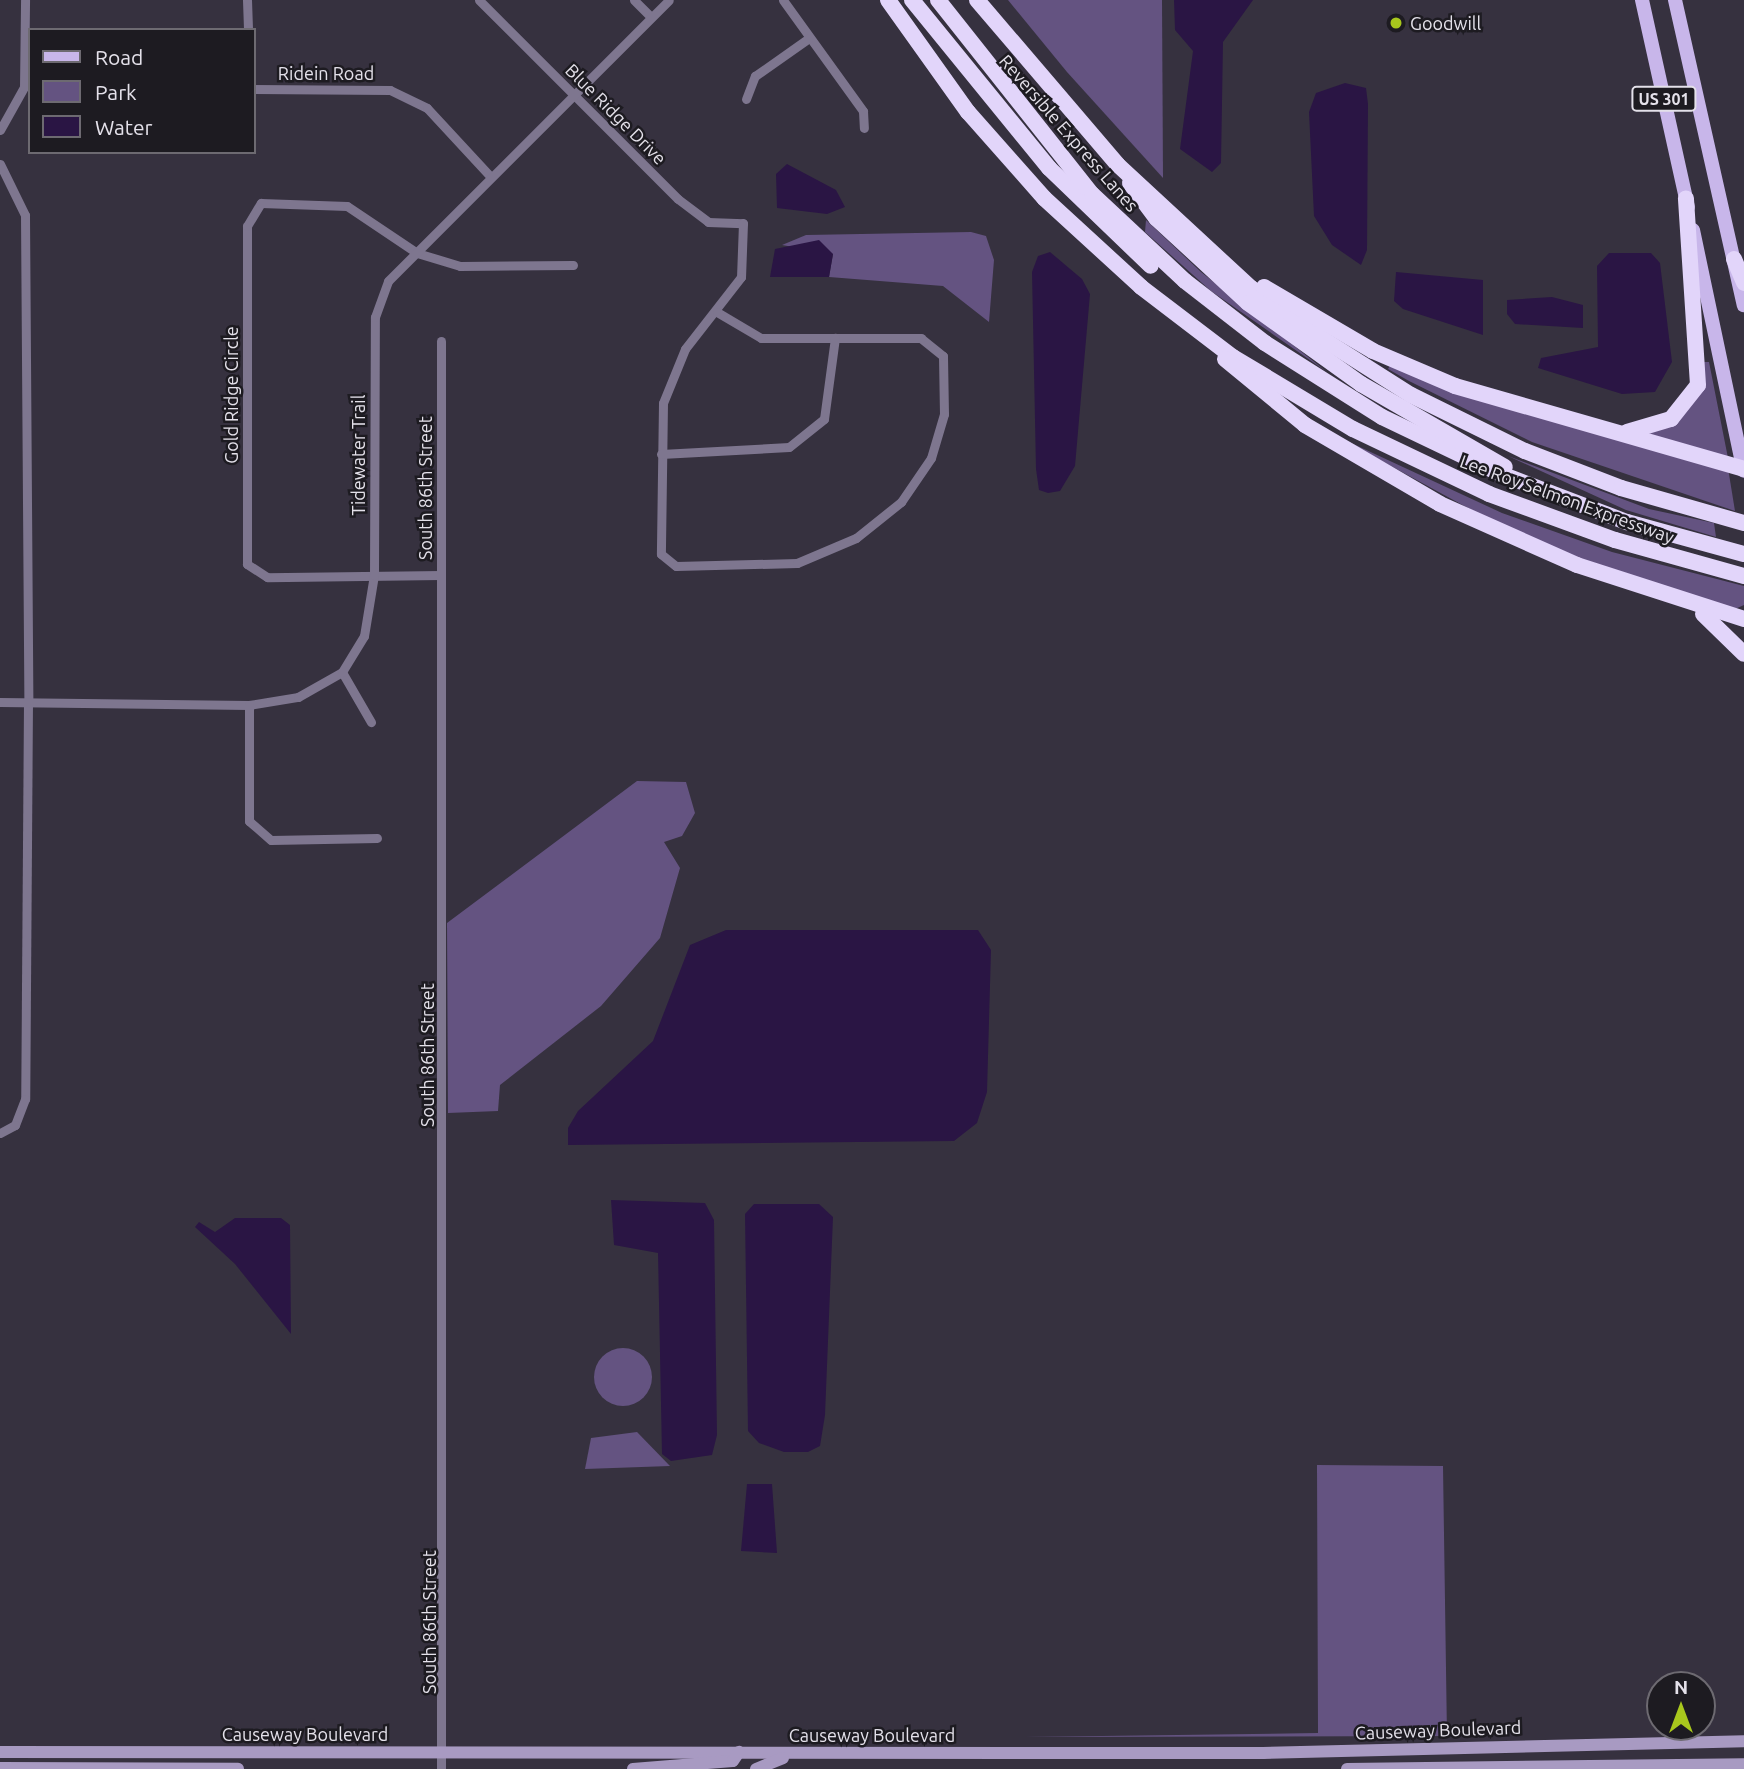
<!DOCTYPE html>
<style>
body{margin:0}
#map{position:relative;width:1744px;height:1769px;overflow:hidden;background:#36313f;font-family:Ubuntu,sans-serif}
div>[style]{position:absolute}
.green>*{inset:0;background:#645381}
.round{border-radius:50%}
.water>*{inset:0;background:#2a1544}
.street>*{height:9px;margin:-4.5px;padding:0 4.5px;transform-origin:4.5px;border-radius:4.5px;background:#7e768f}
.secondary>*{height:12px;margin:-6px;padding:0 6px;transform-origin:6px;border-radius:6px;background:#a89ac2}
.primary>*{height:14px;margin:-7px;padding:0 7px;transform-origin:7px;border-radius:7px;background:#c8b6ea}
.highway>*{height:16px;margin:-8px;padding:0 8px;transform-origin:8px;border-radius:8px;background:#e2d5fa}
.dots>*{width:19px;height:19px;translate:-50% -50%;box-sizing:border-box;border:4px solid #1d1b21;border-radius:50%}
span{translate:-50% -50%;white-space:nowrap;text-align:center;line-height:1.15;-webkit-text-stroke:5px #1d1b21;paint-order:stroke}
.shield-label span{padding:2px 5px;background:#1d1b21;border:2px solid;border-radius:5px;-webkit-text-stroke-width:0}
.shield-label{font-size:16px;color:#e4e1ea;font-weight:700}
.poi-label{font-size:18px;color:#e4e1ea}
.left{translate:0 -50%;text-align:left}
.street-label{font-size:18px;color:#e4e1ea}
.legend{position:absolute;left:28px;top:28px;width:228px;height:126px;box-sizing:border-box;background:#1d1b21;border:2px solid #6d6a71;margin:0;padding:9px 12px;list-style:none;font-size:21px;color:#e4e1ea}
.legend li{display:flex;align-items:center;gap:14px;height:35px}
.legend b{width:35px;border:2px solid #6d6a71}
.north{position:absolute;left:1646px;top:1671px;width:70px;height:70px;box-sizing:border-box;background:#1d1b21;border:2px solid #6d6a71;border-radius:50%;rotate:0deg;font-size:19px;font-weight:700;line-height:28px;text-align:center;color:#e4e1ea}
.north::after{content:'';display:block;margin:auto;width:24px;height:32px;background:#a8c71d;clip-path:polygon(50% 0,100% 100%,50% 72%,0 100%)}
</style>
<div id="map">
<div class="green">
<div style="clip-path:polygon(1008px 0,1162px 0,1163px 178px,1067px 72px)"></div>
<div style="clip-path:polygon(1146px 220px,1201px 272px,1327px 372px,1211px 291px,1145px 232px)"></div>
<div style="clip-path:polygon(971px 232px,986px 236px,994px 260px,989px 322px,943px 286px,829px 277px,833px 254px,782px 245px,806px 235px)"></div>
<div style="clip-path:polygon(1704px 362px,1709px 362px,1728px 458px,1644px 435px,1661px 429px)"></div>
<div style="clip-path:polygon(1391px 364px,1728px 468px,1735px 511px,1532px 442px,1409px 381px,1388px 369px)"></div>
<div style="clip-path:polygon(1334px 435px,1502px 513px,1612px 552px,1744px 586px,1744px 605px,1735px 609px,1536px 545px)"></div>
<div style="clip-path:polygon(1508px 456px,1649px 509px,1714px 523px,1716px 537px,1626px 510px)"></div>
<div style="clip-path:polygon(637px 781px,686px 782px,695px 813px,682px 836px,664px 842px,680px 868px,660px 938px,601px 1006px,500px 1085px,498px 1111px,448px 1113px,447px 923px)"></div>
<div class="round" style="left:594px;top:1348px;width:58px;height:58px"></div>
<div style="clip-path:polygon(637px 1432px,670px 1466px,585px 1469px,591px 1438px)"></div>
<div style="clip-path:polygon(1317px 1465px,1443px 1466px,1447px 1736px,1025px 1737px,1318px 1733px)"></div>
</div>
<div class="water">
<div style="clip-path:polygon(1174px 0,1253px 0,1223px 42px,1221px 163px,1212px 172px,1180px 149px,1193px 51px,1175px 30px)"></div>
<div style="clip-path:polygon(1345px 83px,1366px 88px,1368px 104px,1367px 250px,1361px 265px,1332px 245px,1314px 216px,1309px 112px,1316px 93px)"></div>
<div style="clip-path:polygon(787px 164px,836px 190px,845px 207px,827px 214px,777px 208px,776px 174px)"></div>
<div style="clip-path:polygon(819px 240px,833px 254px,829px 277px,770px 277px,775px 249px)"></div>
<div style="clip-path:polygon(1050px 252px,1082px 279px,1090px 294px,1075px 466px,1060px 491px,1048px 493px,1039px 490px,1036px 469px,1032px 272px,1038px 256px)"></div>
<div style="clip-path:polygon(1609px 253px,1651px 253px,1660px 263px,1672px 362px,1655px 392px,1622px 394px,1538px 368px,1541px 358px,1598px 347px,1597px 266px)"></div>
<div style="clip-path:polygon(1396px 272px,1483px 280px,1483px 335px,1403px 309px,1394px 301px)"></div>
<div style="clip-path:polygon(1552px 297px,1583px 305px,1583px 328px,1515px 324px,1507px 314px,1507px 300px)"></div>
<div style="clip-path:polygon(726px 930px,978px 930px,991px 950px,987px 1092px,977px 1123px,954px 1141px,568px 1145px,568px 1128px,578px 1111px,653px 1041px,690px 945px)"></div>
<div style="clip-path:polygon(611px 1200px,705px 1203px,714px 1220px,717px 1435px,712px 1455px,671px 1461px,662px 1454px,658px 1253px,614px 1245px)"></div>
<div style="clip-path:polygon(754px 1204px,819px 1204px,833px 1217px,825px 1415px,820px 1446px,808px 1452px,784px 1452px,759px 1443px,748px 1431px,745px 1214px)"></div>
<div style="clip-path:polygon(235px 1218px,281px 1218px,290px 1225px,291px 1334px,235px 1264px,195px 1227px,199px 1222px,215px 1232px)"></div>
<div style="clip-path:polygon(747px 1484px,772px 1484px,777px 1553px,741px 1551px)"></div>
</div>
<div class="street">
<div style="left:247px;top:0;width:30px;rotate:88deg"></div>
<div style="left:479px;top:0;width:281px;rotate:45deg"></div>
<div style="left:678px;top:199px;width:38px;rotate:37deg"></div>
<div style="left:708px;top:222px;width:35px;rotate:2deg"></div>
<div style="left:743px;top:223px;width:54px;rotate:92.1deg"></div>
<div style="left:741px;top:277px;width:91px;rotate:127.9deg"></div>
<div style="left:685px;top:349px;width:58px;rotate:112.2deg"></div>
<div style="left:663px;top:403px;width:151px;rotate:90.8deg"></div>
<div style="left:661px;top:554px;width:19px;rotate:39deg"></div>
<div style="left:676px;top:566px;width:121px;rotate:-1.4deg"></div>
<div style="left:797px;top:563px;width:64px;rotate:-23deg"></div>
<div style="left:856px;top:538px;width:58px;rotate:-38.7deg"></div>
<div style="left:901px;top:502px;width:53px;rotate:-55.7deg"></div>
<div style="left:931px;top:458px;width:46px;rotate:-73.5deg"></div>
<div style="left:944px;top:414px;width:58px;rotate:-91deg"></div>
<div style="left:943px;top:356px;width:28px;rotate:-141deg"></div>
<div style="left:921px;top:338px;width:160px;rotate:180deg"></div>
<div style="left:761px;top:338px;width:51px;rotate:-149.4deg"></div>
<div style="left:634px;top:0;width:24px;rotate:45deg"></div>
<div style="left:783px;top:0;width:137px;rotate:54.2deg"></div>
<div style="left:863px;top:111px;width:17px;rotate:87deg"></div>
<div style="left:254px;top:89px;width:136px;rotate:0.4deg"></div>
<div style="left:390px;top:90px;width:41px;rotate:25.9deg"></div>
<div style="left:427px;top:108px;width:93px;rotate:47.2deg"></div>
<div style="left:746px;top:99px;width:25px;rotate:-69deg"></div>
<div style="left:755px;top:76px;width:66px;rotate:-35.1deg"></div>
<div style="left:0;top:130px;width:49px;rotate:-60.8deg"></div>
<div style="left:24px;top:87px;width:87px;rotate:-89.3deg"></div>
<div style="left:0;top:164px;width:57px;rotate:63.9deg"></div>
<div style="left:25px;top:215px;width:487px;rotate:89.6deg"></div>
<div style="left:28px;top:702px;width:397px;rotate:90.4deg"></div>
<div style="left:25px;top:1099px;width:28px;rotate:111deg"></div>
<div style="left:15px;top:1125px;width:17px;rotate:152deg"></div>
<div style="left:661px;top:454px;width:128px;rotate:-3.1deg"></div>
<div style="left:789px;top:447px;width:45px;rotate:-38.7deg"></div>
<div style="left:824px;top:419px;width:82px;rotate:-82.3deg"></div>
<div style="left:441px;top:575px;width:174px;rotate:179.3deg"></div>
<div style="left:267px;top:577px;width:24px;rotate:-147deg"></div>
<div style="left:247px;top:564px;width:338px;rotate:-90deg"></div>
<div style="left:247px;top:226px;width:27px;rotate:-59deg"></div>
<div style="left:261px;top:203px;width:86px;rotate:2deg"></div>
<div style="left:347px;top:206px;width:84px;rotate:33.9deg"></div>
<div style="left:417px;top:253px;width:45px;rotate:16.8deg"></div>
<div style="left:460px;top:266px;width:113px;rotate:-0.5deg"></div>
<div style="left:342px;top:672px;width:58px;rotate:59.9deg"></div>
<div style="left:0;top:702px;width:249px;rotate:0.7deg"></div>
<div style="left:249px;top:705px;width:50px;rotate:-9.3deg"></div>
<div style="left:298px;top:697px;width:51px;rotate:-29.6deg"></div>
<div style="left:342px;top:672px;width:42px;rotate:-58.6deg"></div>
<div style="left:364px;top:636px;width:62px;rotate:-80.7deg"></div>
<div style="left:374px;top:575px;width:258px;rotate:-89.8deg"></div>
<div style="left:375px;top:317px;width:38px;rotate:-70deg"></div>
<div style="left:388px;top:281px;width:397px;rotate:-45deg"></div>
<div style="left:249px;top:705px;width:116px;rotate:90deg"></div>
<div style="left:249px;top:821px;width:29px;rotate:41deg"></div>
<div style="left:271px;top:840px;width:106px;rotate:-1.1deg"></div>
<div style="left:441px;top:1769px;width:1428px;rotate:-90deg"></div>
</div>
<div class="secondary">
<div style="left:0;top:1752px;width:1263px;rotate:0.05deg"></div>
<div style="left:1263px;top:1753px;width:481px;rotate:-1.4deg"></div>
<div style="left:0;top:1768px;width:238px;rotate:0.2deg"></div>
<div style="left:633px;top:1769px;width:100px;rotate:-4.6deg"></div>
<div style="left:733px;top:1761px;width:11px;rotate:-56deg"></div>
<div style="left:756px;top:1769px;width:29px;rotate:-22deg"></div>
<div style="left:1347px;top:1769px;width:397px;rotate:-0.7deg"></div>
</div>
<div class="primary">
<div style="left:1642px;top:0;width:212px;rotate:77.5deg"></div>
<div style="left:1675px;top:0;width:313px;rotate:77.3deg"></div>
<div style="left:1693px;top:230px;width:246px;rotate:78.1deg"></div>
</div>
<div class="highway">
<div style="left:888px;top:0;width:138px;rotate:54.5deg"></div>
<div style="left:968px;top:112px;width:115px;rotate:48.5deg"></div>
<div style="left:1044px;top:198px;width:132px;rotate:42.5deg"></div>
<div style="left:1141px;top:287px;width:116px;rotate:37.3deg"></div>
<div style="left:1233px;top:357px;width:140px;rotate:31deg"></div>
<div style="left:1353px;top:429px;width:151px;rotate:25.5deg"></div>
<div style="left:1489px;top:494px;width:134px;rotate:20.1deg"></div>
<div style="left:1615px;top:540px;width:134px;rotate:15.6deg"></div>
<div style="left:912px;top:0;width:217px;rotate:50.8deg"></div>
<div style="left:1049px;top:168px;width:141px;rotate:43.9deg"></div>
<div style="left:938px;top:0;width:248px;rotate:51.6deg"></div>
<div style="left:1092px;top:194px;width:127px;rotate:43.1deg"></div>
<div style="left:1185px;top:281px;width:101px;rotate:37.8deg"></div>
<div style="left:1265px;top:343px;width:138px;rotate:32.3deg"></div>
<div style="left:1382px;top:417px;width:132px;rotate:25.6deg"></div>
<div style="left:1501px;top:474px;width:135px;rotate:20.9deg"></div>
<div style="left:1627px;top:522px;width:121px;rotate:15.3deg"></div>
<div style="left:977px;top:0;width:217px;rotate:49.5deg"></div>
<div style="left:1118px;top:165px;width:181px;rotate:42.8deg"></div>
<div style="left:1251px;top:288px;width:69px;rotate:36.2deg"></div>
<div style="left:1307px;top:329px;width:123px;rotate:32.4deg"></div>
<div style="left:1411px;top:395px;width:127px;rotate:26.2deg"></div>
<div style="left:1525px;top:451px;width:103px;rotate:21.1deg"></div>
<div style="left:1621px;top:488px;width:128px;rotate:15.9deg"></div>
<div style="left:1130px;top:183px;width:44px;rotate:53.4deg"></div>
<div style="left:1156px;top:218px;width:125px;rotate:42.7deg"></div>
<div style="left:1248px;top:303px;width:139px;rotate:35.6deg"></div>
<div style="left:1361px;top:384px;width:166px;rotate:30deg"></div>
<div style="left:1734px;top:259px;width:26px;rotate:67deg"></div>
<div style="left:1264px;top:287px;width:126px;rotate:30.4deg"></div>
<div style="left:1373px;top:351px;width:89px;rotate:23.1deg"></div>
<div style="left:1455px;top:386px;width:301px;rotate:16deg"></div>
<div style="left:1225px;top:359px;width:104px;rotate:39.5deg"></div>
<div style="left:1305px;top:425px;width:156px;rotate:30.3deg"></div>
<div style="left:1440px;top:504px;width:150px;rotate:24deg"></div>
<div style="left:1577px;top:565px;width:176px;rotate:17.9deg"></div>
<div style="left:1627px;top:432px;width:46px;rotate:-16.5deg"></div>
<div style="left:1671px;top:419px;width:43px;rotate:-51.5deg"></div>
<div style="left:1698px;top:385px;width:187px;rotate:-93.7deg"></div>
<div style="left:1703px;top:614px;width:57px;rotate:44.3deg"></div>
</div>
<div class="dots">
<div style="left:1396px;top:23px;background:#a8c71d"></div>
</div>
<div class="shield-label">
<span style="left:1664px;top:99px">US 301</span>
</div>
<div class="poi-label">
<span class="left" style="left:1410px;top:23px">Goodwill</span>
</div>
<div class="street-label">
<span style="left:326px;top:73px">Ridein Road</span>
<span style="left:616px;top:114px;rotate:45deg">Blue Ridge Drive</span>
<span style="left:1069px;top:133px;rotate:49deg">Reversible Express Lanes</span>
<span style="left:231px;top:395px;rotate:-90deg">Gold Ridge Circle</span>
<span style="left:358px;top:455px;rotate:-90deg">Tidewater Trail</span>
<span style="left:425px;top:488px;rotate:-90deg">South 86th Street</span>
<span style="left:1567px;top:499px;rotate:20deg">Lee Roy Selmon Expressway</span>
<span style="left:427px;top:1055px;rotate:-90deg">South 86th Street</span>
<span style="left:429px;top:1622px;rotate:-90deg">South 86th Street</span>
<span style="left:1438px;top:1730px;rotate:-2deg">Causeway Boulevard</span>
<span style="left:305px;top:1734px">Causeway Boulevard</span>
<span style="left:872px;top:1735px">Causeway Boulevard</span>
</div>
<ul class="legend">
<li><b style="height:9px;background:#c8b6ea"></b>Road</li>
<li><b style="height:19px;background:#645381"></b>Park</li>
<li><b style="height:19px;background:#2a1544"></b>Water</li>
</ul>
<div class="north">N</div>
</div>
